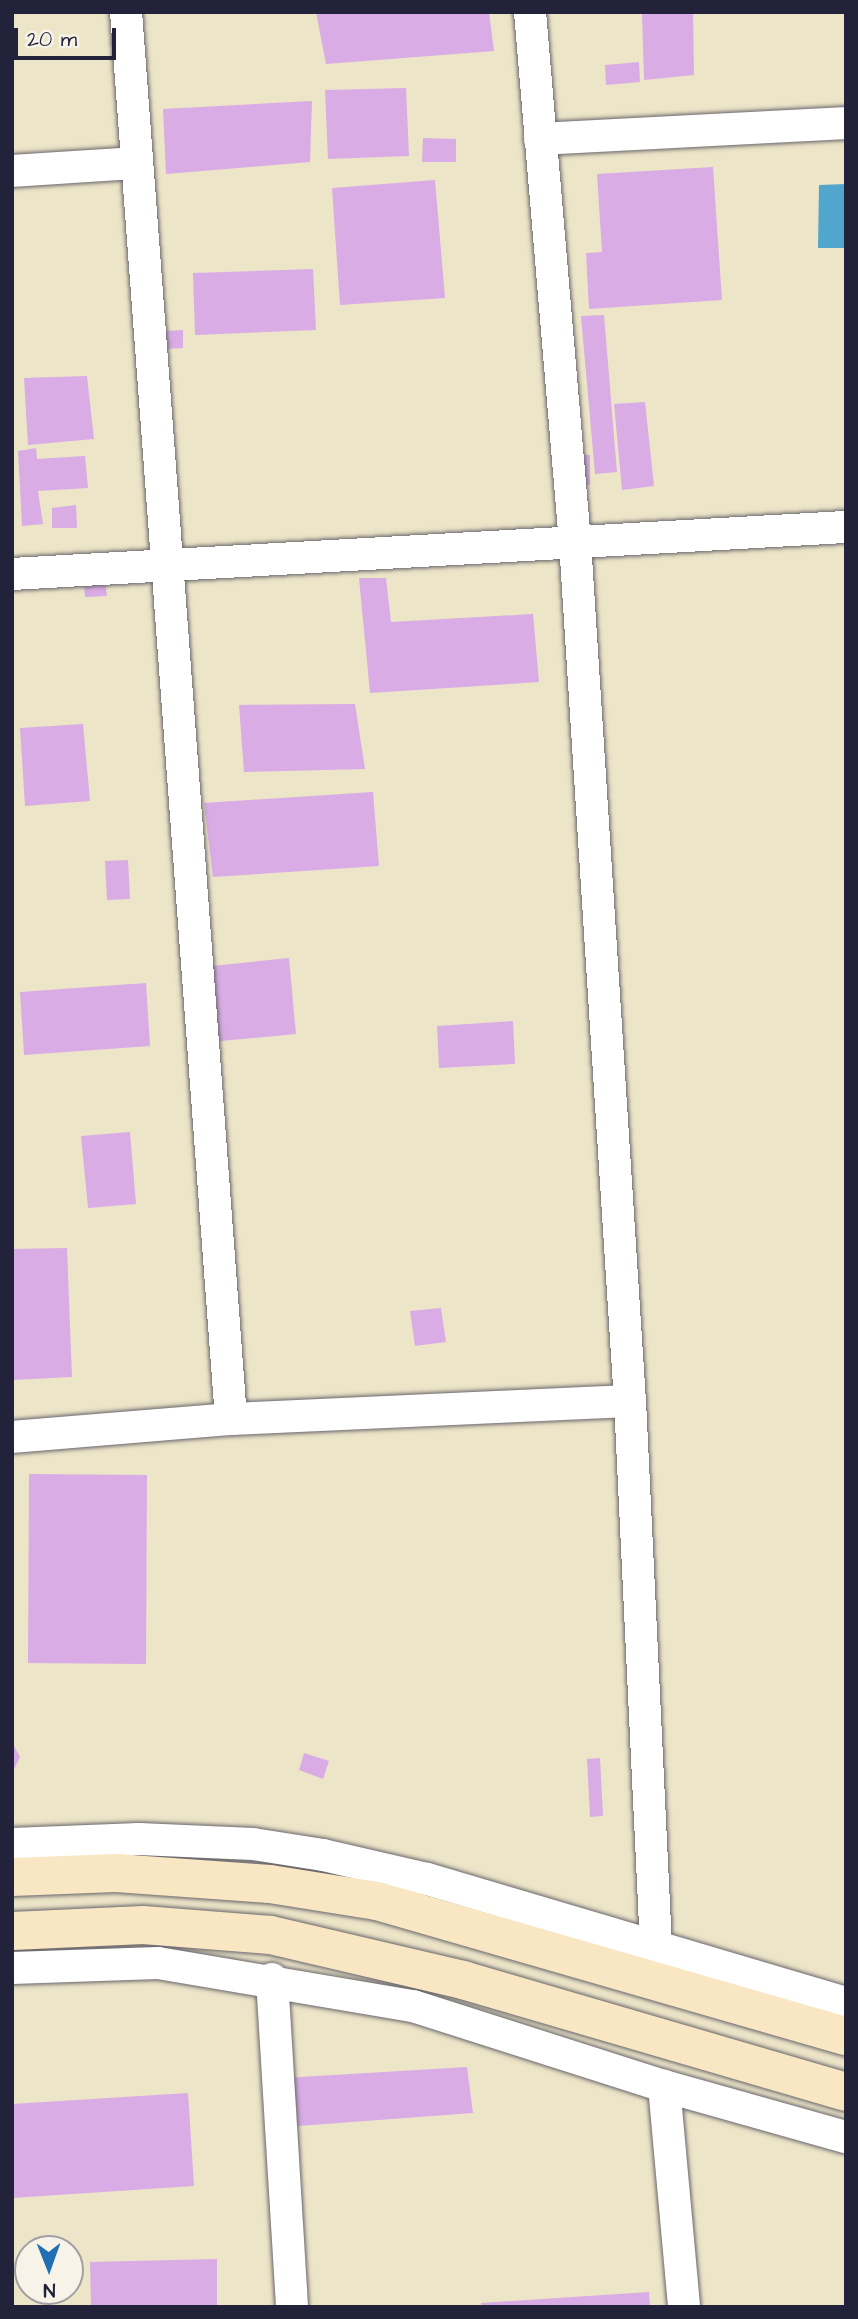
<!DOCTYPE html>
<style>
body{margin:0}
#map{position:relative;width:858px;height:2319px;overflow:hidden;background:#ede5c8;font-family:"Architects Daughter",sans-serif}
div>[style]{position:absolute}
.water>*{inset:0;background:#51a6cd}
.building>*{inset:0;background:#d9ace5}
.roads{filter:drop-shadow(0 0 2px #69666c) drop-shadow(0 0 2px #69666c)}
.street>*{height:32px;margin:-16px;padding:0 16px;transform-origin:16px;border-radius:16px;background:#fff}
.secondary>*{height:38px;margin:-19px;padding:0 19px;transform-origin:19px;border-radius:19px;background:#f9e7c3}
span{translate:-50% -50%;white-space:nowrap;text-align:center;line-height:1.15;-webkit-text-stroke:5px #f7f3e8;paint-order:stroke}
.frame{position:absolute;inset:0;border:14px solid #22223b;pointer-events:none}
.north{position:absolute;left:14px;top:2235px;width:70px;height:70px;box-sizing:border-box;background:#f7f3e8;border:2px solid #a29fa3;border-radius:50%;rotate:179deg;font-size:19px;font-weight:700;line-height:28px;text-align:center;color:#22223b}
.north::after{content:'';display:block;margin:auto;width:24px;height:32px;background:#1f6fb2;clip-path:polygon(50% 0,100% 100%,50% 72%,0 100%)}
.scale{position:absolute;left:14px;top:28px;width:102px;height:32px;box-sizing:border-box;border:4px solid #22223b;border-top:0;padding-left:9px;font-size:21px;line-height:24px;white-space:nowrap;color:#22223b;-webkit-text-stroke:5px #f7f3e8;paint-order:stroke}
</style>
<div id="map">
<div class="water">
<div style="clip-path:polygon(846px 184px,846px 248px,818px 248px,819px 185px)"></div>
</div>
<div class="building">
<div style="clip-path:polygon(316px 12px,489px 12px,494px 51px,326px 64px)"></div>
<div style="clip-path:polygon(642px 12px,693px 12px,694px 75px,644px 80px)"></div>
<div style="clip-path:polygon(639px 62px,640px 82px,606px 85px,605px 65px)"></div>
<div style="clip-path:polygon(406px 88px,409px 156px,328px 159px,325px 90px)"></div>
<div style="clip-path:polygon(312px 101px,310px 162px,166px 174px,163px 109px)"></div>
<div style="clip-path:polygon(423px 138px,456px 139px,456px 162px,422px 162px)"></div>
<div style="clip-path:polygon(713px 167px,722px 300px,589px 309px,586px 253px,602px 252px,597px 174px)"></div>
<div style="clip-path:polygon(435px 180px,445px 298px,340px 305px,332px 188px)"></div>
<div style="clip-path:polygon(313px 269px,316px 330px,195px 335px,193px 273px)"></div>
<div style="clip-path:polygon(604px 315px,617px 472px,595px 474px,581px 316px)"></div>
<div style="clip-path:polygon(183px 330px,183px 348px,166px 349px,166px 331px)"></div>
<div style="clip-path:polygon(87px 376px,94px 439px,28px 445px,24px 378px)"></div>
<div style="clip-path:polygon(645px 402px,654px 486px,622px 490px,614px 404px)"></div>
<div style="clip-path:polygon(36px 448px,37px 459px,85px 456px,88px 488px,38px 491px,43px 524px,22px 526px,18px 451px)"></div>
<div style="clip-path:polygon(575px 455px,590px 455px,590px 485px,575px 485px)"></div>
<div style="clip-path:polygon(76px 505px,77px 528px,52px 528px,52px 508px)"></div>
<div style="clip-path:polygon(359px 578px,386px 578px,391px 622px,533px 614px,539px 682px,370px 693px)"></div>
<div style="clip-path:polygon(105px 582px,107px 596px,85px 597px,84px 584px)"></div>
<div style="clip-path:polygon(355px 704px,365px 769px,244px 772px,239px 705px)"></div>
<div style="clip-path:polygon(83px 724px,90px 801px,25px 806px,20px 728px)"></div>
<div style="clip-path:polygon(373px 792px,379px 866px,213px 877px,204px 803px)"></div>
<div style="clip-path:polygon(128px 860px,130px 899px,107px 900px,105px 861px)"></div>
<div style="clip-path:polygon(289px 958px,296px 1034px,210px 1042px,202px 967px)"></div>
<div style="clip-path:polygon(146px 983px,150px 1046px,24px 1055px,20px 992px)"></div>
<div style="clip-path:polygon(513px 1021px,515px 1064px,439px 1068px,437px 1026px)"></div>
<div style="clip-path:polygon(130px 1132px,136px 1204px,88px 1208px,81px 1136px)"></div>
<div style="clip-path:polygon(67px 1248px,72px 1377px,12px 1380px,12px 1249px)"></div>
<div style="clip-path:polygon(441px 1308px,446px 1342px,415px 1346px,410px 1311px)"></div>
<div style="clip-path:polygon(29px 1474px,147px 1475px,146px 1664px,28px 1663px)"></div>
<div style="clip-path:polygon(12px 1742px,20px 1757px,12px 1773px)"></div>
<div style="clip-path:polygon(304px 1753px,329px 1761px,323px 1779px,299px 1770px)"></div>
<div style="clip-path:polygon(600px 1758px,603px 1816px,590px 1817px,587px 1759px)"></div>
<div style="clip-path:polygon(467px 2067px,473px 2113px,298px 2126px,296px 2103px,288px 2104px,284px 2078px)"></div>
<div style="clip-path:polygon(188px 2093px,194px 2186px,12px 2198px,12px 2104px)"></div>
<div style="clip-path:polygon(217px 2259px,217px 2307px,91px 2307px,90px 2262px)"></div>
<div style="clip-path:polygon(649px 2292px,650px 2307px,481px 2307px,481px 2303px)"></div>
</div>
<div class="roads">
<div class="street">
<div style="left:126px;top:12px;width:1411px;rotate:85.73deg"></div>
<div style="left:530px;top:12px;width:532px;rotate:85.15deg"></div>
<div style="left:575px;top:542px;width:861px;rotate:86.34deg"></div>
<div style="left:630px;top:1401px;width:547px;rotate:87.27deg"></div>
<div style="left:540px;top:139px;width:306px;rotate:-3deg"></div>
<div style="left:12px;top:171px;width:125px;rotate:-3.7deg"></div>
<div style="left:12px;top:574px;width:835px;rotate:-3.23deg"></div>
<div style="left:12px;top:1437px;width:220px;rotate:-4.7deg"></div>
<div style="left:231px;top:1419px;width:399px;rotate:-2.6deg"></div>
<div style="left:12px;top:1844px;width:127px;rotate:-2.3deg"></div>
<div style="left:139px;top:1839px;width:114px;rotate:2.5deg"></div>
<div style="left:253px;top:1844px;width:71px;rotate:8.9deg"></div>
<div style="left:323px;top:1855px;width:107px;rotate:13deg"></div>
<div style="left:427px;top:1879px;width:437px;rotate:16.5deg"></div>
<div style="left:12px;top:1968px;width:146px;rotate:-2deg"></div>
<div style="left:158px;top:1963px;width:259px;rotate:9.6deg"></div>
<div style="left:413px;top:2006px;width:263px;rotate:17.7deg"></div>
<div style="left:664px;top:2086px;width:189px;rotate:15.7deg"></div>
<div style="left:272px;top:1979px;width:329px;rotate:86.5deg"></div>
<div style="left:664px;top:2086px;width:222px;rotate:84.8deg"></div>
</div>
<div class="secondary">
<div style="left:12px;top:1877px;width:104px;rotate:-2.2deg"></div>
<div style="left:116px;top:1873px;width:154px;rotate:4.1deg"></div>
<div style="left:270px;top:1884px;width:108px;rotate:9deg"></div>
<div style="left:377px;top:1901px;width:488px;rotate:16.1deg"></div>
<div style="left:12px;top:1931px;width:131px;rotate:-2.6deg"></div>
<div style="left:143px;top:1925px;width:128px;rotate:4.5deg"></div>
<div style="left:271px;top:1935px;width:197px;rotate:13.2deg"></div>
<div style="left:463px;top:1980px;width:399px;rotate:16.3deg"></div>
</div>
</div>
<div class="frame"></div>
<div class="north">N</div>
<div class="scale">20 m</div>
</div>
